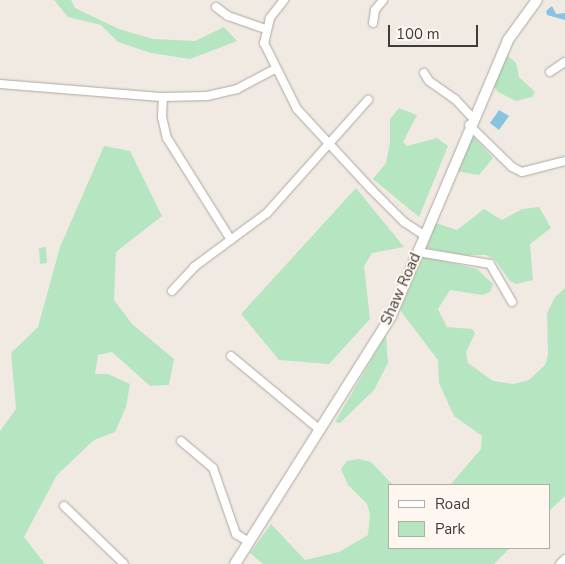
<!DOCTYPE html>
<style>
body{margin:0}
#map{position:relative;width:565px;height:564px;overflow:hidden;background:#f1eae3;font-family:"Nunito Sans",sans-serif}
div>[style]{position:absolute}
.green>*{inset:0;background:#b5e6c1}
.water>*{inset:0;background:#86c4e1}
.roads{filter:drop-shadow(0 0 1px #ada7a0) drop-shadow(0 0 1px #ada7a0)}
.minor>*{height:8px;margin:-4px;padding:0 4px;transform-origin:4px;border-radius:4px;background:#fff}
.major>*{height:10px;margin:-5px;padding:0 5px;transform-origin:5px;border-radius:5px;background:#fff}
span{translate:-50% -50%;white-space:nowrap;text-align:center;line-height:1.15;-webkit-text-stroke:4px #fef7f0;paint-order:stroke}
.street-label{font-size:15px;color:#3e3b38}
.legend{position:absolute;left:388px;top:484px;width:162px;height:65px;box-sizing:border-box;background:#fef7f0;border:1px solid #b1aca6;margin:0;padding:6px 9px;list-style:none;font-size:15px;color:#3e3b38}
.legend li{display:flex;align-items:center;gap:10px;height:25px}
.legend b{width:25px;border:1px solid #b1aca6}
.scale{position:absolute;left:388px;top:25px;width:90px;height:22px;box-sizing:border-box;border:2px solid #3e3b38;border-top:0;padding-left:6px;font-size:15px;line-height:18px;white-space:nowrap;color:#3e3b38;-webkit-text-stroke:4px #fef7f0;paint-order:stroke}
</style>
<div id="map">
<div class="green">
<div style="clip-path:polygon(54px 0,71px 0,75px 8px,119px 29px,153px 39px,195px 41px,224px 27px,237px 41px,190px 59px,151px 53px,118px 42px,101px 25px,68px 17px)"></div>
<div style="clip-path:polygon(507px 55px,516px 63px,519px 77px,535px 92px,532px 97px,516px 101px,498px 92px,493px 85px)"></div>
<div style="clip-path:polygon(399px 108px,417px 115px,403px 142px,407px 146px,437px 138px,448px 146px,419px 217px,373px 179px,386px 163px,390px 142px,390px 119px)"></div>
<div style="clip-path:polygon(472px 135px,493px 158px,479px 175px,455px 171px)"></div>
<div style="clip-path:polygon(104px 146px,130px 151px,162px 216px,116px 252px,114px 300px,132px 324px,174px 359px,169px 385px,150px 386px,112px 352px,98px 355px,95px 374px,108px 374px,130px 384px,126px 407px,115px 432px,94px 440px,57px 475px,24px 537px,45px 564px,0 564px,0 431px,16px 409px,11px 353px,38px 327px,60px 247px)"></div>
<div style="clip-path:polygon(356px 188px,404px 247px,372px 253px,364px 266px,370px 319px,329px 364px,279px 360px,241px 314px)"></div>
<div style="clip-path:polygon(539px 207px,551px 228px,530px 244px,533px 280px,516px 284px,510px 281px,495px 260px,486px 255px,464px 255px,426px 248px,436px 223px,457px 230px,484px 209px,502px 220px,522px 209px)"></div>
<div style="clip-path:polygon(46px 247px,47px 263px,40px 264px,39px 248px)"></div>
<div style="clip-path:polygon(423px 256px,477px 269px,493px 284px,490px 292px,482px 295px,450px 290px,438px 309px,447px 327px,472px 329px,475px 333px,466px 352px,468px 363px,493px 381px,514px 384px,529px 380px,545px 365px,548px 355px,547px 313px,555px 297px,565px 288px,565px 496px,549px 511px,549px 485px,450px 485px,481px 449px,482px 436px,454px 416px,439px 383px,438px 360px,400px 310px)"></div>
<div style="clip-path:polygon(386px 335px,388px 363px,374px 390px,340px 423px,335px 422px)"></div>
<div style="clip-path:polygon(359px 459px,371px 462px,393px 485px,389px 485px,389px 548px,510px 548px,494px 564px,263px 564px,250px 553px,271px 524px,305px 560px,339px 552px,368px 535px,370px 514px,367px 504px,348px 485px,341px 469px,347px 461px)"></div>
</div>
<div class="water">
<div style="clip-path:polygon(552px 6px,556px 14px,565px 13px,565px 20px,547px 15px,546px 11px)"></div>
<div style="clip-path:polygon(499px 110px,509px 116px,499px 130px,490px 123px)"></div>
</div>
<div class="roads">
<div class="minor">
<div style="left:284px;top:0;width:23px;rotate:128deg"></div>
<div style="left:270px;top:18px;width:26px;rotate:103deg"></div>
<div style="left:264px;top:43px;width:74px;rotate:63.4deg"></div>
<div style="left:297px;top:109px;width:109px;rotate:47.2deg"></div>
<div style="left:371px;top:189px;width:47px;rotate:45deg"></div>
<div style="left:404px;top:222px;width:24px;rotate:33deg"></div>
<div style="left:216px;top:7px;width:15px;rotate:37deg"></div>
<div style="left:228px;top:16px;width:39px;rotate:19deg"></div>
<div style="left:373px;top:23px;width:13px;rotate:-81deg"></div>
<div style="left:375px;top:10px;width:13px;rotate:-51deg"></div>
<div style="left:550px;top:72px;width:18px;rotate:-34deg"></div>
<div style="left:424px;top:73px;width:9px;rotate:58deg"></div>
<div style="left:429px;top:81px;width:32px;rotate:35deg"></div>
<div style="left:455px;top:99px;width:26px;rotate:47deg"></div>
<div style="left:0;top:84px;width:164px;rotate:4.6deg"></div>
<div style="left:163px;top:97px;width:44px;rotate:-1.3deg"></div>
<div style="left:207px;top:96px;width:31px;rotate:-13deg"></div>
<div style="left:237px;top:89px;width:43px;rotate:-27.8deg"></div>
<div style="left:163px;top:97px;width:20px;rotate:93deg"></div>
<div style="left:162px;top:117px;width:22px;rotate:77deg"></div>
<div style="left:167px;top:138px;width:120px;rotate:57.9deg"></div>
<div style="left:469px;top:125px;width:60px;rotate:44.3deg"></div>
<div style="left:512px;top:167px;width:11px;rotate:27deg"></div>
<div style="left:522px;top:172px;width:44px;rotate:-14.3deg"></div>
<div style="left:418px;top:252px;width:73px;rotate:9.5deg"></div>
<div style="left:490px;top:264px;width:44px;rotate:59.9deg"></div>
<div style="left:172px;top:291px;width:33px;rotate:-47deg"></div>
<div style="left:194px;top:267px;width:91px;rotate:-36.5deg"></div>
<div style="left:267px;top:213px;width:152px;rotate:-48.2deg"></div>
<div style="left:231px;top:356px;width:116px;rotate:39.7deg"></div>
<div style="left:181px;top:441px;width:42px;rotate:40.2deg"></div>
<div style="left:213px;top:468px;width:70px;rotate:70.8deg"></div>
<div style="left:236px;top:534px;width:15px;rotate:32deg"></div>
<div style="left:64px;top:506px;width:83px;rotate:44deg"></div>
<div style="left:560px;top:564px;width:7px;rotate:-45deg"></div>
</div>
<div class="major">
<div style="left:235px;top:564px;width:293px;rotate:-57.8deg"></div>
<div style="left:391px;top:316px;width:300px;rotate:-67deg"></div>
<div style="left:508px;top:40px;width:49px;rotate:-54.1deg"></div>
</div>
</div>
<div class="street-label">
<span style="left:401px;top:289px;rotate:-66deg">Shaw Road</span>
</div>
<ul class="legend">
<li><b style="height:6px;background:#fff"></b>Road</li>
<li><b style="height:14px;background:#b5e6c1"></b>Park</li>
</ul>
<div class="scale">100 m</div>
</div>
